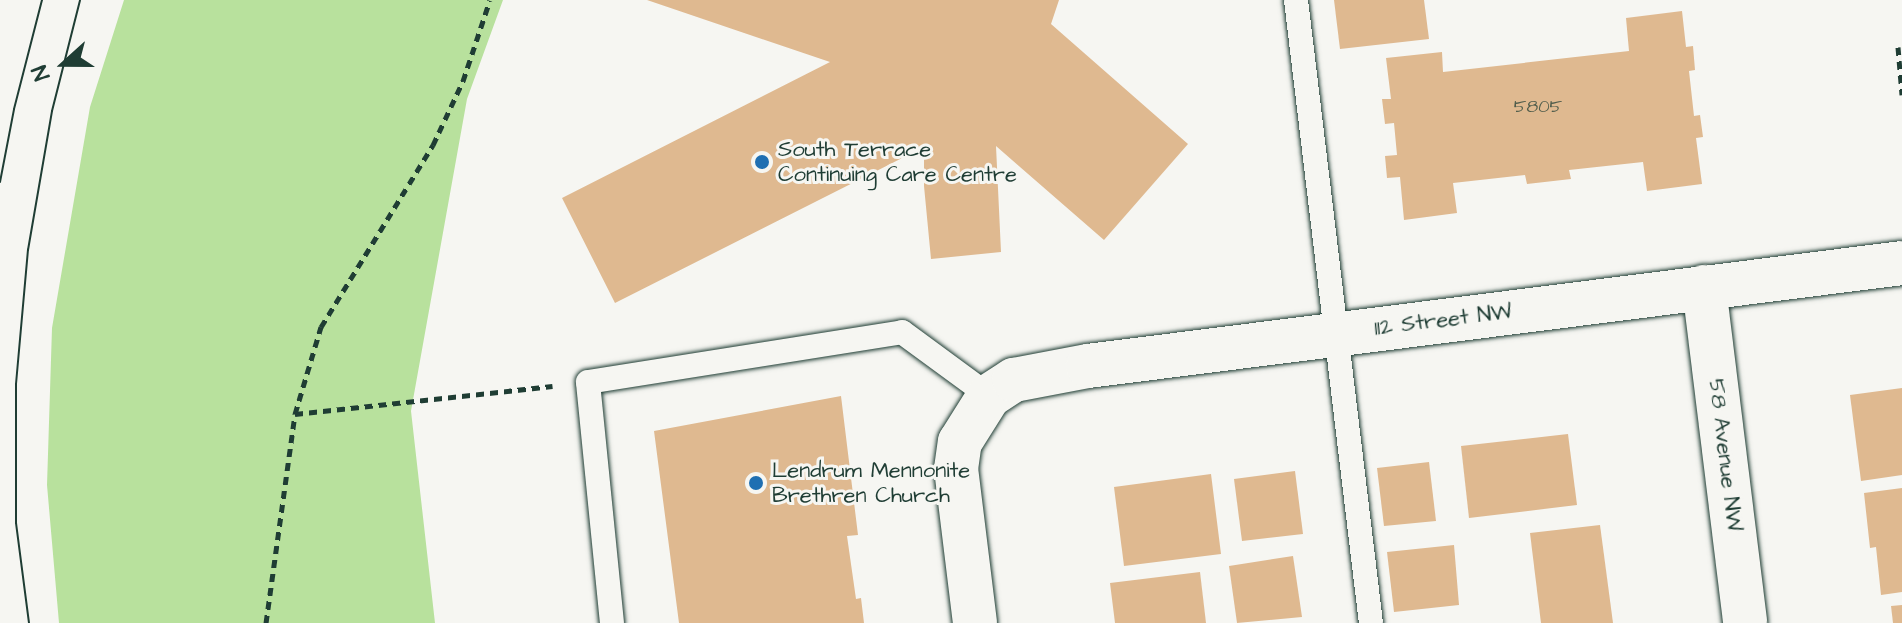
<!DOCTYPE html>
<style>
body{margin:0}
#map{position:relative;width:1902px;height:623px;overflow:hidden;background:#f6f6f2;font-family:"Architects Daughter",sans-serif}
div>[style]{position:absolute}
.green>*{inset:0;background:#b8e19d}
.building>*{inset:0;background:#dfb990}
.path>*{height:5px;margin-top:-2.5px;transform-origin:0;background:repeating-linear-gradient(90deg,#1f3d34 0 8px,transparent 0 14px)}
.roads{filter:drop-shadow(0 0 2px #1f3d34) drop-shadow(0 0 2px #1f3d34)}
.lane>*{height:24px;margin:-12px;padding:0 12px;transform-origin:12px;border-radius:12px;background:#f6f6f2}
.street>*{height:44px;margin:-22px;padding:0 22px;transform-origin:22px;border-radius:22px;background:#f6f6f2}
.tram>*{height:2px;margin:-1px;padding:0 1px;transform-origin:1px;border-radius:1px;background:#1f3d34}
.dots>*{width:22px;height:22px;translate:-50% -50%;box-sizing:border-box;border:4px solid #f6f6f2;border-radius:50%}
span{translate:-50% -50%;white-space:nowrap;text-align:center;line-height:1.15;-webkit-text-stroke:6px #f6f6f2;paint-order:stroke}
.number-label{font-size:18px;color:#4f5c4b}
.number-label span{-webkit-text-stroke-width:0}
.poi-label{font-size:22px;color:#1f3d34}
.left{translate:0 -50%;text-align:left}
.street-label{font-size:22px;color:#1f3d34}
.north{position:absolute;left:24px;top:24px;width:80px;height:80px;-webkit-text-stroke:6px #f6f6f2;paint-order:stroke;rotate:249deg;font-size:22px;font-weight:700;line-height:32px;text-align:center;color:#1f3d34}
.north::after{content:'';display:block;margin:auto;width:28px;height:36px;background:#1f3d34;clip-path:polygon(50% 0,100% 100%,50% 72%,0 100%)}
</style>
<div id="map">
<div class="green">
<div style="clip-path:polygon(124px 0,503px 0,467px 99px,411px 411px,435px 623px,59px 623px,47px 485px,52px 328px,90px 107px)"></div>
</div>
<div class="building">
<div style="clip-path:polygon(647px 0,1059px 0,1051px 24px,1188px 144px,1104px 240px,996px 146px,1001px 252px,931px 259px,924px 186px,924px 147px,615px 303px,562px 198px,830px 62px)"></div>
<div style="clip-path:polygon(1334px 0,1424px 0,1429px 39px,1340px 49px)"></div>
<div style="clip-path:polygon(1682px 11px,1686px 47px,1693px 46px,1695px 70px,1689px 71px,1694px 116px,1700px 115px,1703px 137px,1696px 138px,1702px 184px,1647px 191px,1643px 162px,1569px 170px,1571px 179px,1527px 184px,1525px 175px,1453px 183px,1457px 213px,1404px 220px,1400px 177px,1387px 178px,1385px 156px,1397px 155px,1394px 123px,1385px 124px,1382px 99px,1391px 99px,1386px 58px,1442px 52px,1443px 72px,1629px 51px,1626px 18px)"></div>
<div style="clip-path:polygon(1902px 388px,1902px 475px,1861px 481px,1850px 395px)"></div>
<div style="clip-path:polygon(841px 396px,858px 535px,847px 536px,856px 599px,861px 598px,864px 623px,679px 623px,654px 431px)"></div>
<div style="clip-path:polygon(1568px 434px,1577px 505px,1469px 518px,1461px 446px)"></div>
<div style="clip-path:polygon(1429px 462px,1436px 521px,1384px 526px,1377px 468px)"></div>
<div style="clip-path:polygon(1295px 471px,1303px 534px,1242px 541px,1234px 479px)"></div>
<div style="clip-path:polygon(1211px 474px,1221px 554px,1124px 566px,1114px 487px)"></div>
<div style="clip-path:polygon(1902px 488px,1902px 592px,1881px 595px,1876px 547px,1870px 548px,1864px 493px)"></div>
<div style="clip-path:polygon(1600px 525px,1613px 623px,1541px 623px,1530px 533px)"></div>
<div style="clip-path:polygon(1454px 545px,1459px 605px,1394px 612px,1387px 552px)"></div>
<div style="clip-path:polygon(1293px 556px,1302px 617px,1237px 623px,1229px 566px)"></div>
<div style="clip-path:polygon(1200px 572px,1206px 623px,1115px 623px,1110px 583px)"></div>
<div style="clip-path:polygon(1902px 605px,1902px 623px,1893px 623px,1891px 606px)"></div>
</div>
<div class="path">
<div style="left:1898px;top:47px;width:48px;rotate:85.2deg"></div>
<div style="left:295px;top:414px;width:259px;rotate:-6.2deg"></div>
<div style="left:266px;top:623px;width:211px;rotate:-82.1deg"></div>
<div style="left:295px;top:414px;width:91px;rotate:-73.4deg"></div>
<div style="left:321px;top:327px;width:214px;rotate:-58.4deg"></div>
<div style="left:433px;top:145px;width:71px;rotate:-64.9deg"></div>
<div style="left:463px;top:81px;width:85px;rotate:-71.6deg"></div>
</div>
<div class="roads">
<div class="lane">
<div style="left:1296px;top:0;width:627px;rotate:83.14deg"></div>
<div style="left:612px;top:623px;width:242px;rotate:-95.7deg"></div>
<div style="left:588px;top:382px;width:318px;rotate:-9deg"></div>
<div style="left:902px;top:332px;width:108px;rotate:36.3deg"></div>
</div>
<div class="street">
<div style="left:1704px;top:287px;width:338px;rotate:83deg"></div>
<div style="left:975px;top:623px;width:155px;rotate:-97deg"></div>
<div style="left:956px;top:469px;width:27px;rotate:-82deg"></div>
<div style="left:960px;top:442px;width:54px;rotate:-57.8deg"></div>
<div style="left:989px;top:396px;width:30px;rotate:-33deg"></div>
<div style="left:1014px;top:380px;width:75px;rotate:-10.7deg"></div>
<div style="left:1088px;top:366px;width:820px;rotate:-7.21deg"></div>
</div>
</div>
<div class="tram">
<div style="left:0;top:182px;width:74px;rotate:-79.1deg"></div>
<div style="left:14px;top:109px;width:113px;rotate:-75.6deg"></div>
<div style="left:29px;top:623px;width:101px;rotate:-97.4deg"></div>
<div style="left:16px;top:523px;width:139px;rotate:-90deg"></div>
<div style="left:16px;top:384px;width:135px;rotate:-84.9deg"></div>
<div style="left:28px;top:250px;width:141px;rotate:-80.2deg"></div>
<div style="left:52px;top:111px;width:114px;rotate:-75.8deg"></div>
</div>
<div class="dots">
<div style="left:762px;top:162px;background:#1f6fb2"></div>
<div style="left:756px;top:483px;background:#1f6fb2"></div>
</div>
<div class="number-label">
<span style="left:1538px;top:107px">5805</span>
</div>
<div class="poi-label">
<span class="left" style="left:778px;top:162px">South Terrace<br>Continuing Care Centre</span>
<span class="left" style="left:772px;top:483px">Lendrum Mennonite<br>Brethren Church</span>
</div>
<div class="street-label">
<span style="left:1443px;top:320px;rotate:-7deg">112 Street NW</span>
<span style="left:1725px;top:455px;rotate:83deg">58 Avenue NW</span>
</div>
<div class="north">N</div>
</div>
